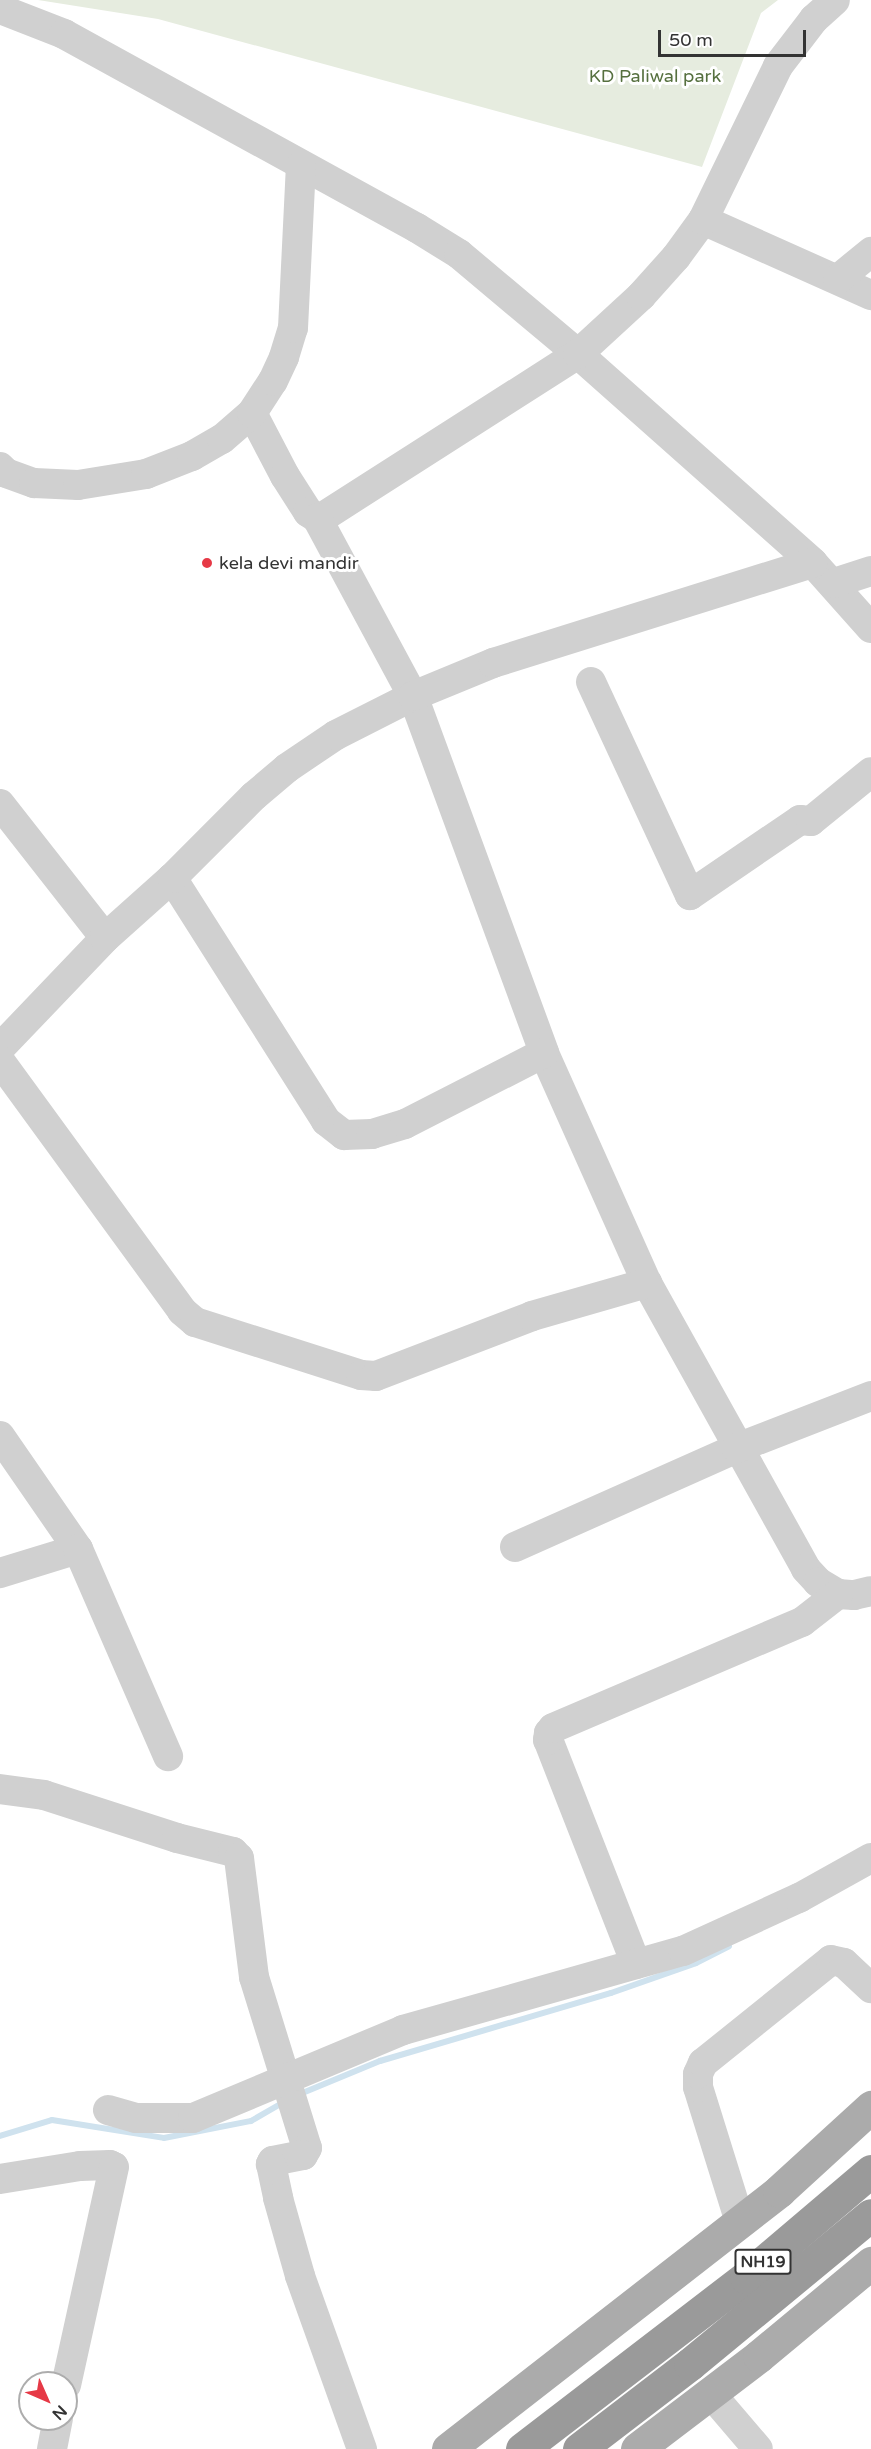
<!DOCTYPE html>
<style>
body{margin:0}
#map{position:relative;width:871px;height:2449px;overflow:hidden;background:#fff;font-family:"Varela Round",sans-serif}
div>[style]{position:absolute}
.green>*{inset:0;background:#e6ecdf}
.stream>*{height:6px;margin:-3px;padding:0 3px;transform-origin:3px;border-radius:3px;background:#cfe2ee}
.minor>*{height:30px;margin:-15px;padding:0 15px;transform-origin:15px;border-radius:15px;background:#d0d0d0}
.major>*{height:33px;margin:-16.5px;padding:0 16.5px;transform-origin:16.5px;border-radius:16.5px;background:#ababab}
.highway>*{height:33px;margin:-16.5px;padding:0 16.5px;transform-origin:16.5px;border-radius:16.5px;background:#9a9a9a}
.dots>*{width:16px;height:16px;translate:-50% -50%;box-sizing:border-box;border:3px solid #fff;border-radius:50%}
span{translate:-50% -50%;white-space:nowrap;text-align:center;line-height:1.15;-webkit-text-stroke:6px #fff;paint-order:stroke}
.shield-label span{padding:2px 4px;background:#fff;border:2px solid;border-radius:4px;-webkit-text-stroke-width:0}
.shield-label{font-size:16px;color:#333;font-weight:700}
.park-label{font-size:18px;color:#56703f}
.poi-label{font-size:18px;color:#333}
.left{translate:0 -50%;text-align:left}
.north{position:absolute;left:18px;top:2371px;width:60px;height:60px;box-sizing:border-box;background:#fff;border:2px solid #adadad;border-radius:50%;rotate:135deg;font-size:16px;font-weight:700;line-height:24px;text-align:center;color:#333}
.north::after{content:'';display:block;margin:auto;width:21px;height:27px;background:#e63946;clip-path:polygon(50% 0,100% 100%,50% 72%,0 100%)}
.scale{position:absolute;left:658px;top:30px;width:148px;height:27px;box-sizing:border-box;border:3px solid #333;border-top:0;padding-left:8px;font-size:18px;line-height:21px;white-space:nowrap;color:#333;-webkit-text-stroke:4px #fff;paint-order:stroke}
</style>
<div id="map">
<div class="green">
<div style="clip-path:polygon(38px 0,778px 0,761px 13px,702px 167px,158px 19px)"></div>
</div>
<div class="stream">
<div style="left:300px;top:2094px;width:87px;rotate:-22.4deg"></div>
<div style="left:380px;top:2061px;width:241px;rotate:-16.4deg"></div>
<div style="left:611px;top:1993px;width:90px;rotate:-19.4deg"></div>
<div style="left:696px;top:1963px;width:37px;rotate:-27deg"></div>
<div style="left:0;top:2136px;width:54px;rotate:-17.1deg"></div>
<div style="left:52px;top:2120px;width:113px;rotate:9.1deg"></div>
<div style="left:164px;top:2138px;width:89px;rotate:-11.1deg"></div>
<div style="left:251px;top:2121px;width:39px;rotate:-30deg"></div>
</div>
<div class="minor">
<div style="left:0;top:9px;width:69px;rotate:21.3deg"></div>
<div style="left:64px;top:34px;width:403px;rotate:28.8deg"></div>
<div style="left:417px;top:228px;width:49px;rotate:31.8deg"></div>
<div style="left:459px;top:254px;width:155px;rotate:40deg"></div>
<div style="left:578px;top:354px;width:314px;rotate:41.6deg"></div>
<div style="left:813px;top:563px;width:87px;rotate:48.3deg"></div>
<div style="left:703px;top:220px;width:184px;rotate:24.1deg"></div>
<div style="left:838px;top:279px;width:43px;rotate:-39.3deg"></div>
<div style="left:252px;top:413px;width:71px;rotate:62.4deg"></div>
<div style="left:285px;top:476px;width:43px;rotate:57.4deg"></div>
<div style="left:308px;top:512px;width:11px;rotate:34deg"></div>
<div style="left:317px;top:518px;width:6px;rotate:-9deg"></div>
<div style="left:323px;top:517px;width:303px;rotate:-32.6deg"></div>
<div style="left:578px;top:354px;width:86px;rotate:-42.6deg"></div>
<div style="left:641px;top:296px;width:52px;rotate:-48.1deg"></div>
<div style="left:676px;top:257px;width:46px;rotate:-53.9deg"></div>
<div style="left:703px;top:220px;width:171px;rotate:-64deg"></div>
<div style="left:778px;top:66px;width:59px;rotate:-52.5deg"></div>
<div style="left:814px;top:19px;width:28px;rotate:-42deg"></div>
<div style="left:0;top:467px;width:8px;rotate:45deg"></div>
<div style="left:6px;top:473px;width:30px;rotate:20deg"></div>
<div style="left:34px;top:483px;width:44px;rotate:2.6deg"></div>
<div style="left:78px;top:485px;width:69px;rotate:-9.2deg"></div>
<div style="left:146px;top:474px;width:49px;rotate:-21.4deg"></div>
<div style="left:192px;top:456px;width:34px;rotate:-30deg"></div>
<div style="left:222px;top:439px;width:40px;rotate:-41deg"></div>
<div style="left:252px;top:413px;width:38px;rotate:-57deg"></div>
<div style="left:273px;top:381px;width:26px;rotate:-65deg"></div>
<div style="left:284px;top:357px;width:30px;rotate:-73deg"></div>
<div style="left:293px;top:328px;width:162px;rotate:-87.2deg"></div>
<div style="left:317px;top:518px;width:202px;rotate:61.7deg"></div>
<div style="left:413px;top:696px;width:380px;rotate:69.8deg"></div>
<div style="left:544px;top:1053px;width:252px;rotate:65.9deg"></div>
<div style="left:647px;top:1283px;width:327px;rotate:60.9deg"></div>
<div style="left:806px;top:1569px;width:18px;rotate:47deg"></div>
<div style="left:818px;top:1582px;width:23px;rotate:31deg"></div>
<div style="left:838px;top:1594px;width:16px;rotate:4deg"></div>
<div style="left:854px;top:1595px;width:17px;rotate:-13deg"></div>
<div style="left:834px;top:583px;width:39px;rotate:-18deg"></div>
<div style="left:591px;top:682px;width:235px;rotate:65.1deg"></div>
<div style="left:690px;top:895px;width:133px;rotate:-34.3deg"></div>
<div style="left:800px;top:820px;width:11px;rotate:5deg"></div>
<div style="left:811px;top:821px;width:77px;rotate:-39.2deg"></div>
<div style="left:0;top:804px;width:170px;rotate:51.9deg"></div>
<div style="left:172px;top:878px;width:288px;rotate:57.6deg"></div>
<div style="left:326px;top:1121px;width:23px;rotate:38deg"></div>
<div style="left:344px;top:1135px;width:28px;rotate:-2deg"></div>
<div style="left:372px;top:1134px;width:34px;rotate:-17deg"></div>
<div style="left:405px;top:1124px;width:156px;rotate:-27.1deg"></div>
<div style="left:0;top:1048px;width:152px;rotate:-46.3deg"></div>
<div style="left:105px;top:938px;width:90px;rotate:-41.8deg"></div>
<div style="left:172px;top:878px;width:116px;rotate:-45deg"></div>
<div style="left:254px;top:796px;width:43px;rotate:-40.3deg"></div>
<div style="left:287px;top:768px;width:59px;rotate:-34deg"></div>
<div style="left:336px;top:735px;width:86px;rotate:-26.9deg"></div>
<div style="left:413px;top:696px;width:87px;rotate:-22.4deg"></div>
<div style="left:493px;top:663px;width:335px;rotate:-17.4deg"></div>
<div style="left:0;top:1061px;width:309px;rotate:53.9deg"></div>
<div style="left:182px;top:1311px;width:17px;rotate:40deg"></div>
<div style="left:195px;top:1322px;width:174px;rotate:17.7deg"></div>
<div style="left:361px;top:1375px;width:15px;rotate:4deg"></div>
<div style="left:376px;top:1376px;width:167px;rotate:-21deg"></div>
<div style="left:532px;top:1316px;width:120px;rotate:-16deg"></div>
<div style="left:0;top:1436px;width:137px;rotate:55.4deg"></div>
<div style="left:78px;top:1549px;width:82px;rotate:162.9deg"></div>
<div style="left:515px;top:1547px;width:243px;rotate:-24deg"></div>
<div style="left:737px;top:1448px;width:144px;rotate:-21.2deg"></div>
<div style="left:78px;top:1549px;width:226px;rotate:66.5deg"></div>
<div style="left:0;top:1789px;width:44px;rotate:7.8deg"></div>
<div style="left:44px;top:1795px;width:140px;rotate:17.9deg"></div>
<div style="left:177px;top:1838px;width:58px;rotate:14deg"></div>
<div style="left:233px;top:1852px;width:8px;rotate:45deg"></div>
<div style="left:239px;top:1858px;width:120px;rotate:82.8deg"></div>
<div style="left:254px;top:1977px;width:179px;rotate:72.8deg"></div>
<div style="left:307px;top:2148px;width:8px;rotate:120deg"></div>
<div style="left:303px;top:2155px;width:31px;rotate:169deg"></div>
<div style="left:273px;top:2161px;width:4px;rotate:124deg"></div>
<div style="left:271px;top:2164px;width:35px;rotate:78deg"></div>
<div style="left:278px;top:2198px;width:81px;rotate:74.2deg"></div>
<div style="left:300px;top:2276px;width:184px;rotate:70.3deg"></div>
<div style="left:636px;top:1964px;width:241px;rotate:-111.4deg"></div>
<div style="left:548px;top:1740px;width:7px;rotate:-82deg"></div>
<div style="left:549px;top:1733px;width:6px;rotate:-51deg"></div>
<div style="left:553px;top:1728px;width:271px;rotate:-23.1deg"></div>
<div style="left:802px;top:1622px;width:46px;rotate:-37.9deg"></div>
<div style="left:108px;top:2110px;width:29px;rotate:16deg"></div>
<div style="left:136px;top:2118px;width:57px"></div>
<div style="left:193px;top:2118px;width:228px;rotate:-22.7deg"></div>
<div style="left:403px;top:2030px;width:291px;rotate:-15.8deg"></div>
<div style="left:683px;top:1951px;width:128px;rotate:-24.6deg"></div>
<div style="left:799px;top:1898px;width:82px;rotate:-29.1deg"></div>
<div style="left:0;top:2179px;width:81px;rotate:-9.2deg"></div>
<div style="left:80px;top:2166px;width:30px;rotate:-2deg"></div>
<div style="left:110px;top:2165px;width:4px;rotate:27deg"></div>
<div style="left:114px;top:2167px;width:223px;rotate:102.4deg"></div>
<div style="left:740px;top:2222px;width:141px;rotate:-107.3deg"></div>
<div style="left:698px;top:2087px;width:13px;rotate:-90deg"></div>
<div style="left:698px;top:2074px;width:12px;rotate:-66deg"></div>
<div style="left:703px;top:2063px;width:164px;rotate:-38.8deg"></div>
<div style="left:831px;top:1960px;width:13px;rotate:13deg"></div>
<div style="left:844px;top:1963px;width:37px;rotate:43deg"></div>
<div style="left:711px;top:2394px;width:72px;rotate:49.5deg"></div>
<div style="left:52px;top:2449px;width:31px;rotate:-79deg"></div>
</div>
<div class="major">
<div style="left:448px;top:2449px;width:420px;rotate:-37.9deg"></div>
<div style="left:779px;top:2191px;width:125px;rotate:-42.4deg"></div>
<div style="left:637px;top:2449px;width:153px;rotate:-37.3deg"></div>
<div style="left:759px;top:2356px;width:146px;rotate:-39.7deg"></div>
</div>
<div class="highway">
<div style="left:522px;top:2449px;width:282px;rotate:-37.5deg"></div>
<div style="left:746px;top:2277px;width:164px;rotate:-40.3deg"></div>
<div style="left:579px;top:2449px;width:140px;rotate:-37.4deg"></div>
<div style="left:690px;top:2364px;width:234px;rotate:-39.5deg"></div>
</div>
<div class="dots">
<div style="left:207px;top:563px;background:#e63946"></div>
</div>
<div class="shield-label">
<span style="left:763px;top:2262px">NH19</span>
</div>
<div class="park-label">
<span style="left:655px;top:76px">KD Paliwal park</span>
</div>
<div class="poi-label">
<span class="left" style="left:219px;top:563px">kela devi mandir</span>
</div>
<div class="north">N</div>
<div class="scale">50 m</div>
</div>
